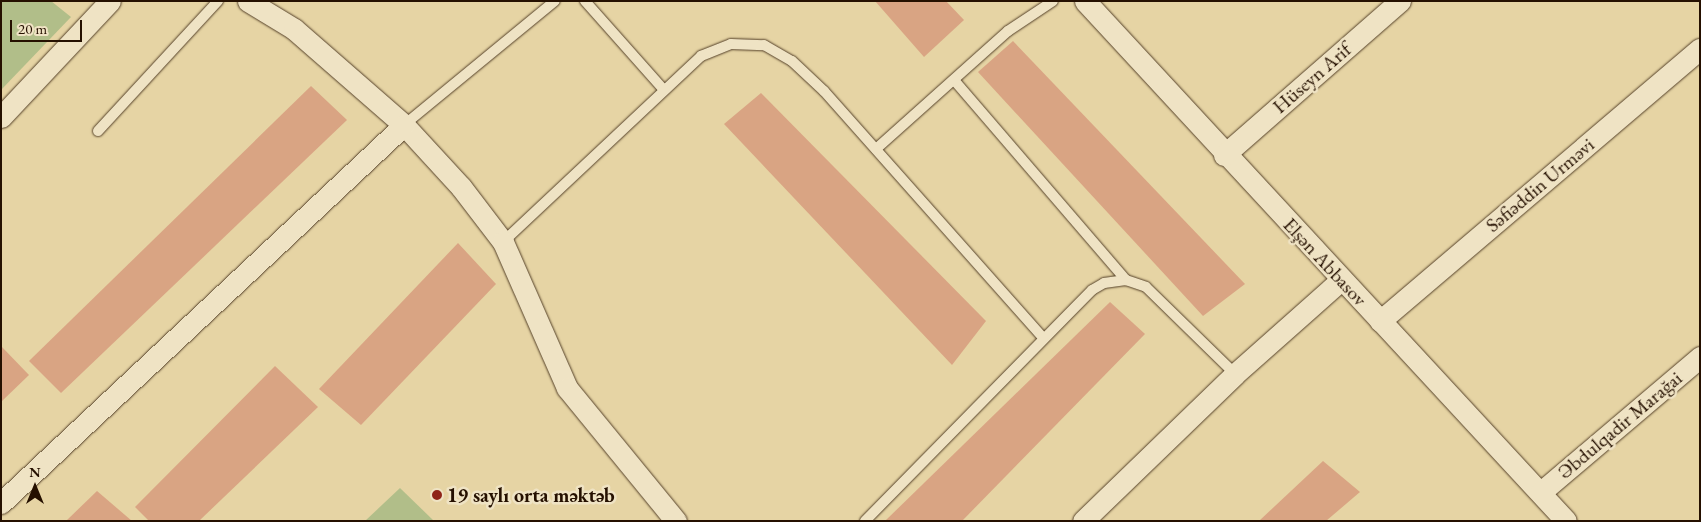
<!DOCTYPE html>
<meta charset="utf-8">
<style>
body{margin:0}
#map{position:relative;width:1701px;height:522px;overflow:hidden;background:#e6d4a4;font-family:"EB Garamond",serif}
div>[style]{position:absolute}
.green>*{inset:0;background:#b1be89}
.building>*{inset:0;background:#d9a483}
.roads{filter:drop-shadow(0 0 1px #554129) drop-shadow(0 0 1px #554129)}
.lane>*{height:10px;margin:-5px;padding:0 5px;transform-origin:5px;border-radius:5px;background:#efe3c4}
.street>*{height:21px;margin:-10.5px;padding:0 10.5px;transform-origin:10.5px;border-radius:10.5px;background:#efe3c4}
.dots>*{width:14px;height:14px;translate:-50% -50%;box-sizing:border-box;border:2px solid #efe3c4;border-radius:50%}
span{translate:-50% -50%;white-space:nowrap;text-align:center;line-height:1.15;-webkit-text-stroke:5px #efe3c4;paint-order:stroke}
.street-label{font-size:20px;color:#251000}
.poi-label{font-size:20px;color:#251000;font-weight:700}
.left{translate:0 -50%;text-align:left}
.frame{position:absolute;inset:0;border:2px solid #251000;pointer-events:none}
.north{position:absolute;left:10px;top:462px;width:50px;height:50px;-webkit-text-stroke:4px #efe3c4;paint-order:stroke;rotate:0deg;font-size:14px;font-weight:700;line-height:20px;text-align:center;color:#251000}
.north::after{content:'';display:block;margin:auto;width:18px;height:22px;background:#251000;clip-path:polygon(50% 0,100% 100%,50% 72%,0 100%)}
.scale{position:absolute;left:10px;top:20px;width:72px;height:22px;box-sizing:border-box;border:2px solid #251000;border-top:0;padding-left:6px;font-size:15px;line-height:18px;white-space:nowrap;color:#251000;-webkit-text-stroke:4px #efe3c4;paint-order:stroke}
</style>
<div id="map">
<div class="green">
<div style="clip-path:polygon(1px 1px,51px 1px,71px 17px,1px 90px)"></div>
<div style="clip-path:polygon(400px 488px,434px 521px,365px 521px)"></div>
</div>
<div class="building">
<div style="clip-path:polygon(875px 1px,946px 1px,964px 20px,924px 57px)"></div>
<div style="clip-path:polygon(1013px 41px,1245px 284px,1203px 316px,978px 72px)"></div>
<div style="clip-path:polygon(311px 86px,347px 120px,61px 393px,29px 361px)"></div>
<div style="clip-path:polygon(761px 93px,986px 321px,952px 365px,724px 124px)"></div>
<div style="clip-path:polygon(458px 243px,496px 284px,361px 425px,319px 389px)"></div>
<div style="clip-path:polygon(1110px 302px,1145px 334px,962px 521px,885px 521px)"></div>
<div style="clip-path:polygon(1px 346px,29px 375px,1px 402px)"></div>
<div style="clip-path:polygon(275px 366px,318px 407px,199px 521px,149px 521px,135px 507px)"></div>
<div style="clip-path:polygon(1323px 461px,1360px 492px,1326px 521px,1259px 521px)"></div>
<div style="clip-path:polygon(97px 491px,132px 521px,66px 521px)"></div>
</div>
<div class="roads">
<div class="lane">
<div style="left:585px;top:1px;width:119px;rotate:48.4deg"></div>
<div style="left:954px;top:80px;width:264px;rotate:49.3deg"></div>
<div style="left:404px;top:125px;width:195px;rotate:-39.4deg"></div>
<div style="left:98px;top:131px;width:177px;rotate:-47.3deg"></div>
<div style="left:876px;top:149px;width:177px;rotate:-41.8deg"></div>
<div style="left:1008px;top:31px;width:54px;rotate:-33.7deg"></div>
<div style="left:503px;top:242px;width:272px;rotate:-43.2deg"></div>
<div style="left:701px;top:56px;width:32px;rotate:-22deg"></div>
<div style="left:731px;top:44px;width:33px;rotate:2deg"></div>
<div style="left:764px;top:45px;width:32px;rotate:30deg"></div>
<div style="left:792px;top:61px;width:44px;rotate:43.2deg"></div>
<div style="left:824px;top:91px;width:330px;rotate:48.4deg"></div>
<div style="left:865px;top:521px;width:324px;rotate:-45.5deg"></div>
<div style="left:1092px;top:290px;width:14px;rotate:-30deg"></div>
<div style="left:1104px;top:283px;width:22px;rotate:-8deg"></div>
<div style="left:1126px;top:280px;width:21px;rotate:19deg"></div>
<div style="left:1146px;top:287px;width:124px;rotate:44.3deg"></div>
</div>
<div class="street">
<div style="left:248px;top:1px;width:54px;rotate:31.3deg"></div>
<div style="left:294px;top:29px;width:146px;rotate:41.1deg"></div>
<div style="left:404px;top:125px;width:84px;rotate:47.4deg"></div>
<div style="left:461px;top:187px;width:69px;rotate:52.6deg"></div>
<div style="left:503px;top:242px;width:159px;rotate:66.3deg"></div>
<div style="left:567px;top:388px;width:172px;rotate:50.7deg"></div>
<div style="left:1085px;top:1px;width:708px;rotate:47.23deg"></div>
<div style="left:1px;top:117px;width:159px;rotate:-46.8deg"></div>
<div style="left:1224px;top:155px;width:234px;rotate:-41.2deg"></div>
<div style="left:1380px;top:321px;width:420px;rotate:-40.4deg"></div>
<div style="left:1541px;top:492px;width:209px;rotate:-40.3deg"></div>
<div style="left:1px;top:503px;width:553px;rotate:-43.17deg"></div>
<div style="left:1083px;top:521px;width:211px;rotate:-44deg"></div>
<div style="left:1235px;top:374px;width:142px;rotate:-41.6deg"></div>
</div>
</div>
<div class="dots">
<div style="left:437px;top:495px;background:#8f2418"></div>
</div>
<div class="street-label">
<span style="left:1312px;top:78px;rotate:-41deg">Hüseyn Arif</span>
<span style="left:1540px;top:185px;rotate:-40deg">Səfiəddin Urməvi</span>
<span style="left:1325px;top:262px;rotate:47deg">Elşən Abbasov</span>
<span style="left:1620px;top:425px;rotate:-40deg">Əbdulqadir Marağai</span>
</div>
<div class="poi-label">
<span class="left" style="left:447px;top:495px">19 saylı orta məktəb</span>
</div>
<div class="frame"></div>
<div class="north">N</div>
<div class="scale">20 m</div>
</div>
